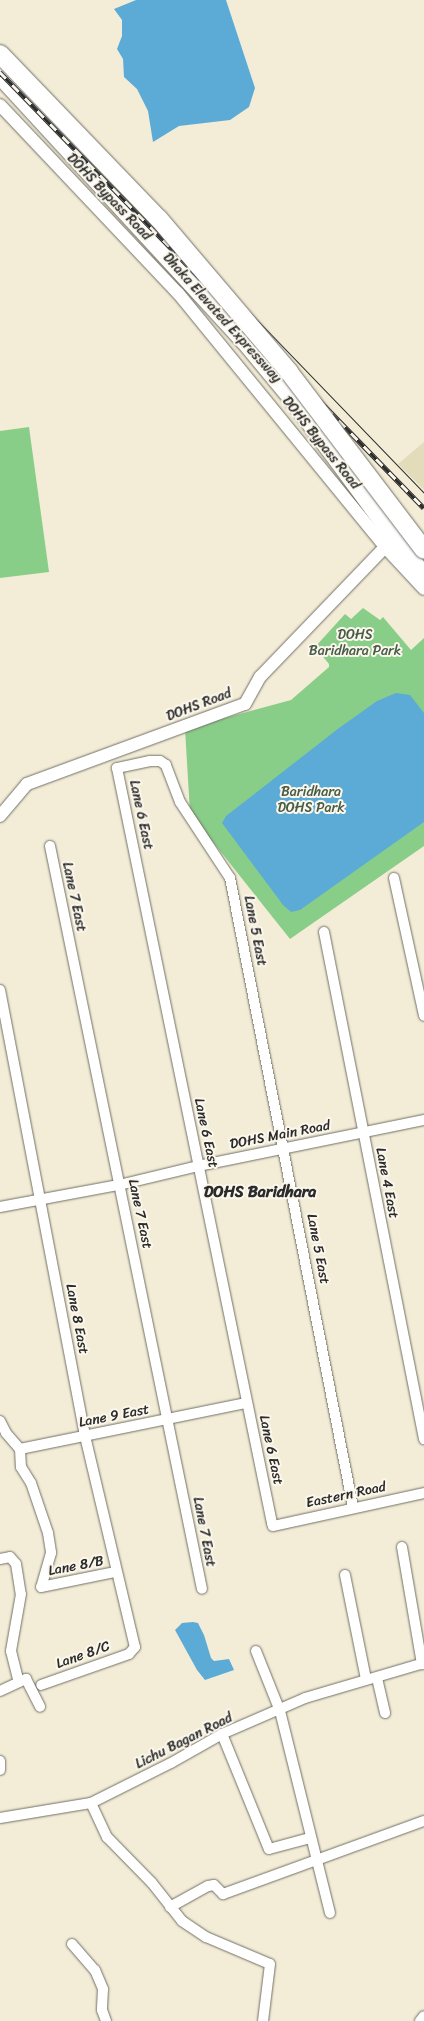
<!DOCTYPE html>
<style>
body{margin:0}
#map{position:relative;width:424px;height:2021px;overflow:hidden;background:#f3edd7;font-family:Sriracha,sans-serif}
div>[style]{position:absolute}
.built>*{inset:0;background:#e2dcba}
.green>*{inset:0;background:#89ce88}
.water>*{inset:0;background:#5cabd6}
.roads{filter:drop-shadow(0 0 1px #716f67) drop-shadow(0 0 1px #716f67)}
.minor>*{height:10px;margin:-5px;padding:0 5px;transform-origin:5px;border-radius:5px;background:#fff}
.tertiary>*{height:12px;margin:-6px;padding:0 6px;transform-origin:6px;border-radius:6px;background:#fff}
.motorway>*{height:18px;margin:-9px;padding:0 9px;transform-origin:9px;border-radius:9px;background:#fff}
.tram>*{height:1px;margin:-0.5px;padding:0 0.5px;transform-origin:0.5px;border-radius:0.5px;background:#2b2b2b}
.rail>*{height:4.5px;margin-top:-2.25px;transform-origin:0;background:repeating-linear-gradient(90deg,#fbf7ec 0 9px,#2b2b2b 0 18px);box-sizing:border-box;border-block:1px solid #2b2b2b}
.bridges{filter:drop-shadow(0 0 1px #716f67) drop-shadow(0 0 1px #716f67)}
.motorway-bridge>*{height:18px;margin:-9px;padding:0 9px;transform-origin:9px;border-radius:9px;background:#fff}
span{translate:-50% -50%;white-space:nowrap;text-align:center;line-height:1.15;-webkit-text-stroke:4px #fbf7ec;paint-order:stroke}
.street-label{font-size:14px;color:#2b2b2b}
.park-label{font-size:14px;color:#475c47}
.quarter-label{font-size:16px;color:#2b2b2b;font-weight:700}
</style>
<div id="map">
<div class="built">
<div style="clip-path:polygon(424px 442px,424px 490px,398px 464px)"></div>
</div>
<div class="green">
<div style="clip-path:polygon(29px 427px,49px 572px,0 578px,0 431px)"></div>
<div style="clip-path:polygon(363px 608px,380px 620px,383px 617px,411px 650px,424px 638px,424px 846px,290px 939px,190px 813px,185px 729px,291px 700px,329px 667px,329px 664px,315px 647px,345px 614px,351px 619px)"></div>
</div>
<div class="water">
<div style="clip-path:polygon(136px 0,226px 0,255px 88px,249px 107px,230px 120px,179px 126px,153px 142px,148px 111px,137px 89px,124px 77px,123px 59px,117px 49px,122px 36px,122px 20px,114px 9px)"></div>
<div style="clip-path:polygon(396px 693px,410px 695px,424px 713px,424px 822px,300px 910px,291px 912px,283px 905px,222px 823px,226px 816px,339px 728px,377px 701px)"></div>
<div style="clip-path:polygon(193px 1622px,198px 1623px,204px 1635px,211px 1658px,214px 1661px,229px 1659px,234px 1670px,205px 1680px,197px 1670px,175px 1630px,182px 1623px)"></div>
</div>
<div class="roads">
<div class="minor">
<div style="left:50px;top:846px;width:758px;rotate:78.44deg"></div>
<div style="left:394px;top:878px;width:141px;rotate:77.7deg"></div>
<div style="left:324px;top:932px;width:517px;rotate:78.84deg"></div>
<div style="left:0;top:990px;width:454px;rotate:79.2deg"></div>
<div style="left:85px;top:1436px;width:217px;rotate:76.7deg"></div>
<div style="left:135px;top:1647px;width:9px;rotate:131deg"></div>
<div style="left:129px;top:1654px;width:93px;rotate:160.6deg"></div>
<div style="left:0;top:1207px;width:121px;rotate:-10.5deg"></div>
<div style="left:119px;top:1185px;width:81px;rotate:-13.5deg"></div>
<div style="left:198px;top:1166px;width:231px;rotate:-11.5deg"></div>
<div style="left:0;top:1421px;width:13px;rotate:63deg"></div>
<div style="left:6px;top:1433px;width:21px;rotate:49deg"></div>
<div style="left:20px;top:1449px;width:231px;rotate:-11.5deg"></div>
<div style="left:20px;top:1449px;width:18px;rotate:87deg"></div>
<div style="left:21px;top:1467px;width:19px;rotate:58deg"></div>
<div style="left:31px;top:1483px;width:53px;rotate:71.2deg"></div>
<div style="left:48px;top:1533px;width:20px;rotate:81deg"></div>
<div style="left:51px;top:1553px;width:35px;rotate:106deg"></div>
<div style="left:41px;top:1587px;width:76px;rotate:-11.5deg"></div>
<div style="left:353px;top:1507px;width:641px;rotate:-101.06deg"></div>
<div style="left:230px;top:878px;width:91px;rotate:-123.3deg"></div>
<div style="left:180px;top:802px;width:40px;rotate:-111deg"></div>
<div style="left:166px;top:765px;width:7px;rotate:-146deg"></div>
<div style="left:160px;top:761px;width:10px;rotate:180deg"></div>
<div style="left:150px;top:761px;width:34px;rotate:168deg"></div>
<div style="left:117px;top:768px;width:771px;rotate:78.4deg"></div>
<div style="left:272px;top:1523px;width:3px;rotate:72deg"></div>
<div style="left:273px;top:1526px;width:155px;rotate:-12.3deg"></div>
<div style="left:402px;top:1547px;width:119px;rotate:80.3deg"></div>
<div style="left:0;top:1559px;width:10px;rotate:-11deg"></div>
<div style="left:10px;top:1557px;width:9px;rotate:49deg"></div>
<div style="left:16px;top:1564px;width:30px;rotate:81deg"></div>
<div style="left:21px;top:1594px;width:58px;rotate:100deg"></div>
<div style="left:11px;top:1651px;width:32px;rotate:76deg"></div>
<div style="left:345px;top:1575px;width:106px;rotate:78.6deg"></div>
<div style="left:256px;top:1651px;width:65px;rotate:68.2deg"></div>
<div style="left:280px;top:1711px;width:208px;rotate:76.1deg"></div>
<div style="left:377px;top:1678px;width:36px;rotate:77deg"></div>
<div style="left:0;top:1691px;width:29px;rotate:-25deg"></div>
<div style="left:26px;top:1679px;width:31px;rotate:63deg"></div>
<div style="left:222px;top:1734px;width:124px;rotate:67.8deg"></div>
<div style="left:269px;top:1849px;width:42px;rotate:-15deg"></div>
<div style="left:0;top:1761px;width:9px;rotate:90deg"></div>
<div style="left:91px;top:1803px;width:38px;rotate:65deg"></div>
<div style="left:107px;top:1837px;width:64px;rotate:45.6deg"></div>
<div style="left:152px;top:1883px;width:48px;rotate:51.7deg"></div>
<div style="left:182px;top:1921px;width:29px;rotate:34deg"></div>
<div style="left:206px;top:1937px;width:69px;rotate:22.9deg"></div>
<div style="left:270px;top:1964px;width:57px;rotate:97deg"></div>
<div style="left:0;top:1818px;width:92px;rotate:-9.4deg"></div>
<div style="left:91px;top:1803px;width:89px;rotate:-26.6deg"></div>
<div style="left:171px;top:1763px;width:59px;rotate:-29.6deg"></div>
<div style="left:222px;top:1734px;width:90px;rotate:-23.4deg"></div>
<div style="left:305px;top:1698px;width:124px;rotate:-16.4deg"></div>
<div style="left:170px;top:1907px;width:43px;rotate:-28.9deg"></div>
<div style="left:208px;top:1886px;width:6px;rotate:-9deg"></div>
<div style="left:214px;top:1885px;width:13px;rotate:45deg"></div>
<div style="left:223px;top:1894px;width:214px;rotate:-20deg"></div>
<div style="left:72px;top:1944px;width:35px;rotate:49deg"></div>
<div style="left:95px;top:1970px;width:21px;rotate:67deg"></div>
<div style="left:103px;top:1989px;width:21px;rotate:93deg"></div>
<div style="left:102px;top:2010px;width:12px;rotate:70deg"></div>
<div style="left:420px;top:2021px;width:6px;rotate:-51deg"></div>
</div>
<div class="tertiary">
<div style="left:0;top:105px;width:259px;rotate:46.6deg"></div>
<div style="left:178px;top:293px;width:328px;rotate:50.8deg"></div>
<div style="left:385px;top:547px;width:57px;rotate:47.1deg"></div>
<div style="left:0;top:816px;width:42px;rotate:-49.8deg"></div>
<div style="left:27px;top:784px;width:232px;rotate:-20.2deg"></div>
<div style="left:245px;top:704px;width:31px;rotate:-61deg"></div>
<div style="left:260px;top:677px;width:180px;rotate:-46.1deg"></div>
</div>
<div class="motorway">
<div style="left:0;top:75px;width:360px;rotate:47.4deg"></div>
<div style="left:244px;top:340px;width:75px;rotate:50.4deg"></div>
<div style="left:292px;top:398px;width:222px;rotate:53.6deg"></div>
</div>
</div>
<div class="tram">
<div style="left:0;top:59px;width:168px;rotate:44.8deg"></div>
<div style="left:119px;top:177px;width:439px;rotate:46deg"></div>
</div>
<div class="rail">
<div style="left:0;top:72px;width:608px;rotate:45.8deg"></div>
</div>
<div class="bridges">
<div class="motorway-bridge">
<div style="left:0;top:54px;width:229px;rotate:46.1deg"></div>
<div style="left:159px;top:219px;width:201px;rotate:49.6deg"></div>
<div style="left:289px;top:372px;width:223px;rotate:52.8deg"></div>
</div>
</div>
<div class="street-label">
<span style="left:109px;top:197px;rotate:46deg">DOHS Bypass Road</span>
<span style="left:222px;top:318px;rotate:48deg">Dhaka Elevated Expressway</span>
<span style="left:321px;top:443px;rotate:51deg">DOHS Bypass Road</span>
<span style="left:199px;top:705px;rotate:-21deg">DOHS Road</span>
<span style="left:141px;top:815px;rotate:78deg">Lane 6 East</span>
<span style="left:74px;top:897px;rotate:78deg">Lane 7 East</span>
<span style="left:255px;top:931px;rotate:79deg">Lane 5 East</span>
<span style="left:206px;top:1133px;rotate:78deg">Lane 6 East</span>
<span style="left:280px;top:1135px;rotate:-11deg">DOHS Main Road</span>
<span style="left:387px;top:1183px;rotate:79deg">Lane 4 East</span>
<span style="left:140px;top:1214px;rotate:78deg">Lane 7 East</span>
<span style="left:318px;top:1249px;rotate:79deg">Lane 5 East</span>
<span style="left:77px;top:1319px;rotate:79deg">Lane 8 East</span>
<span style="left:114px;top:1416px;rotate:-11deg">Lane 9 East</span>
<span style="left:271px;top:1450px;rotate:78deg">Lane 6 East</span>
<span style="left:346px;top:1495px;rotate:-12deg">Eastern Road</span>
<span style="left:204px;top:1532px;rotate:79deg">Lane 7 East</span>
<span style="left:76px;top:1566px;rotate:-11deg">Lane 8/B</span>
<span style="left:83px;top:1655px;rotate:-20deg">Lane 8/C</span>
<span style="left:184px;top:1741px;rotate:-27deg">Lichu Bagan Road</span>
</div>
<div class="park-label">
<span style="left:355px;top:643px">DOHS<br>Baridhara Park</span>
<span style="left:311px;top:800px">Baridhara<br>DOHS Park</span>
</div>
<div class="quarter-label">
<span style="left:260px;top:1192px">DOHS Baridhara</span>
</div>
</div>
